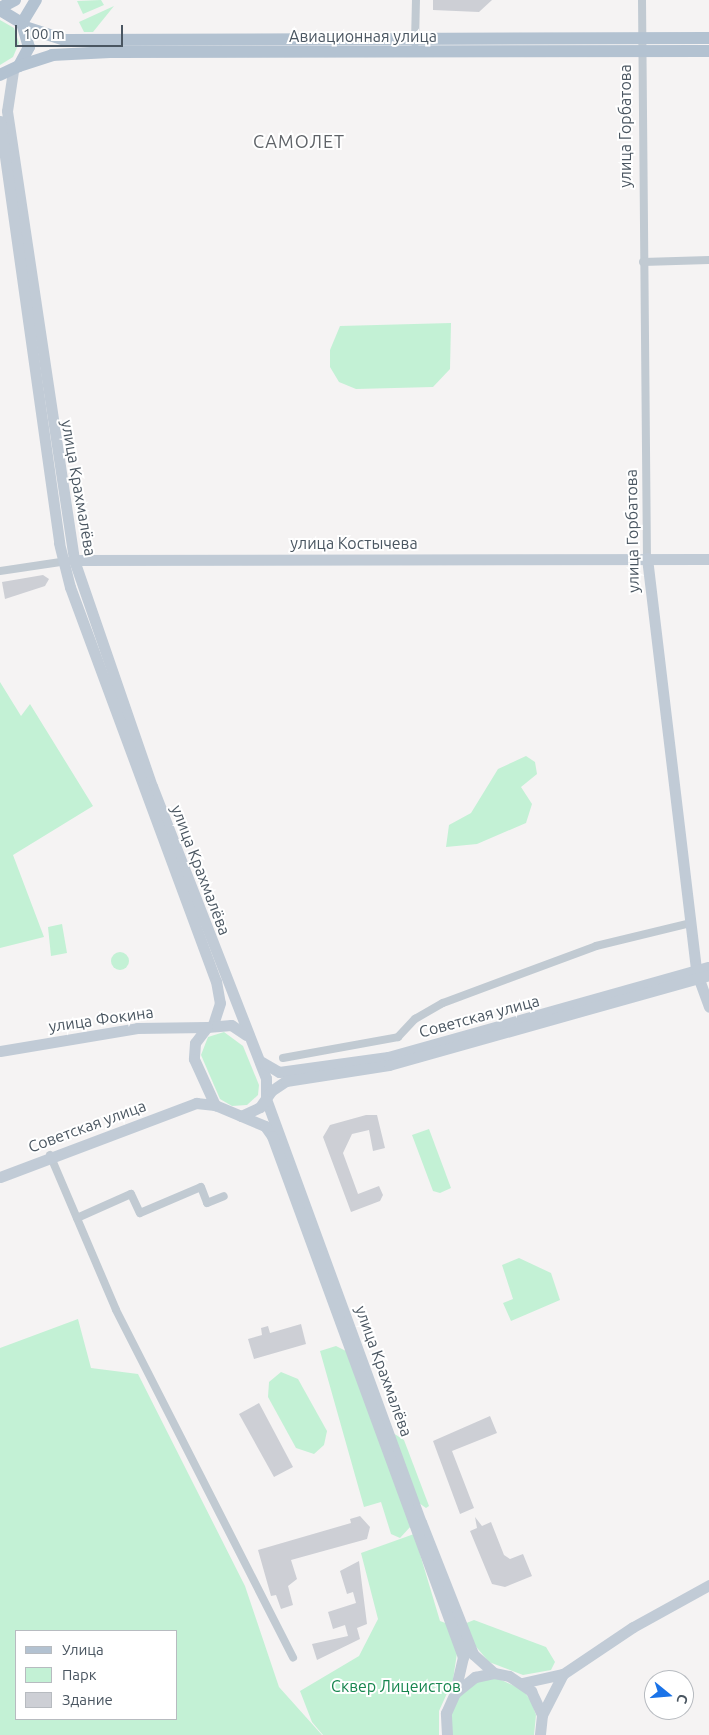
<!DOCTYPE html>
<meta charset="utf-8">
<style>
body{margin:0}
#map{position:relative;width:709px;height:1735px;overflow:hidden;background:#f5f3f3;font-family:Ubuntu,sans-serif}
div>[style]{position:absolute}
.green>*{inset:0;background:#c3f1d5}
.round{border-radius:50%}
.building>*{inset:0;background:#cdcfd5}
.minor>*{height:8px;margin:-4px;padding:0 4px;transform-origin:4px;border-radius:4px;background:#c1cad2}
.secondary>*{height:11px;margin:-5.5px;padding:0 5.5px;transform-origin:5.5px;border-radius:5.5px;background:#c1cbd6}
.primary>*{height:12px;margin:-6px;padding:0 6px;transform-origin:6px;border-radius:6px;background:#b3c2d1}
span{translate:-50% -50%;white-space:nowrap;text-align:center;line-height:1.15;-webkit-text-stroke:4px #fff;paint-order:stroke}
.street-label{font-size:16px;color:#4a5661}
.park-label{font-size:16px;color:#17864f}
.neighbourhood-label{font-size:18px;color:#5f6368;letter-spacing:1px}
.legend{position:absolute;left:15px;top:1630px;width:162px;height:90px;box-sizing:border-box;background:#fff;border:1px solid #b7bbc0;margin:0;padding:6px 9px;list-style:none;font-size:15px;color:#4a5661}
.legend li{display:flex;align-items:center;gap:10px;height:25px}
.legend b{width:25px;border:1px solid #b7bbc0}
.north{position:absolute;left:644px;top:1670px;width:50px;height:50px;box-sizing:border-box;background:#fff;border:1px solid #b7bbc0;border-radius:50%;rotate:107deg;font-size:14px;font-weight:700;line-height:20px;text-align:center;color:#4a5661}
.north::after{content:'';display:block;margin:auto;width:18px;height:22px;background:#1a73e8;clip-path:polygon(50% 0,100% 100%,50% 72%,0 100%)}
.scale{position:absolute;left:15px;top:25px;width:108px;height:22px;box-sizing:border-box;border:2px solid #4a5661;border-top:0;padding-left:6px;font-size:15px;line-height:18px;white-space:nowrap;color:#4a5661;-webkit-text-stroke:4px #fff;paint-order:stroke}
</style>
<div id="map">
<div class="green">
<div style="clip-path:polygon(101px 0,104px 5px,83px 14px,77px 1px)"></div>
<div style="clip-path:polygon(114px 6px,93px 32px,84px 32px,79px 22px)"></div>
<div style="clip-path:polygon(0 20px,14px 28px,19px 43px,13px 57px,0 65px)"></div>
<div style="clip-path:polygon(451px 323px,450px 369px,433px 387px,356px 389px,339px 382px,330px 367px,330px 350px,340px 326px)"></div>
<div style="clip-path:polygon(0 682px,21px 716px,30px 704px,93px 806px,13px 855px,44px 937px,0 948px)"></div>
<div style="clip-path:polygon(526px 756px,535px 762px,537px 774px,521px 787px,532px 804px,526px 823px,477px 844px,446px 847px,449px 825px,471px 813px,498px 769px)"></div>
<div style="clip-path:polygon(62px 924px,67px 953px,51px 956px,48px 927px)"></div>
<div class="round" style="left:111px;top:952px;width:18px;height:18px"></div>
<div style="clip-path:polygon(224px 1032px,243px 1046px,259px 1085px,258px 1095px,247px 1105px,232px 1106px,220px 1099px,201px 1055px,208px 1037px)"></div>
<div style="clip-path:polygon(429px 1129px,451px 1188px,440px 1193px,433px 1191px,412px 1135px)"></div>
<div style="clip-path:polygon(519px 1258px,551px 1273px,560px 1300px,511px 1321px,503px 1303px,513px 1299px,502px 1265px)"></div>
<div style="clip-path:polygon(evenodd,78px 1319px,91px 1368px,138px 1374px,245px 1586px,279px 1687px,322px 1735px,0 1735px,0 1348px,78px 1319px,16px 1631px,176px 1631px,176px 1719px,16px 1719px,16px 1631px)"></div>
<div style="clip-path:polygon(336px 1346px,346px 1351px,411px 1526px,400px 1538px,391px 1534px,381px 1502px,364px 1507px,320px 1351px)"></div>
<div style="clip-path:polygon(281px 1372px,298px 1379px,327px 1431px,324px 1445px,314px 1454px,296px 1448px,268px 1397px,269px 1382px)"></div>
<div style="clip-path:polygon(393px 1433px,404px 1440px,429px 1506px,426px 1508px,419px 1503px)"></div>
<div style="clip-path:polygon(414px 1534px,440px 1621px,448px 1624px,457px 1653px,453px 1680px,439px 1711px,439px 1735px,323px 1735px,312px 1722px,300px 1691px,359px 1656px,378px 1619px,361px 1553px)"></div>
<div style="clip-path:polygon(474px 1620px,546px 1647px,555px 1662px,551px 1670px,523px 1675px,489px 1662px,472px 1642px,464px 1624px)"></div>
<div style="clip-path:polygon(497px 1678px,523px 1690px,531px 1701px,536px 1715px,534px 1735px,452px 1735px,452px 1708px,459px 1695px,482px 1679px)"></div>
</div>
<div class="building">
<div style="clip-path:polygon(433px 0,492px 0,479px 12px,433px 10px)"></div>
<div style="clip-path:polygon(43px 575px,49px 579px,45px 586px,5px 599px,2px 582px)"></div>
<div style="clip-path:polygon(366px 1115px,377px 1115px,385px 1148px,373px 1151px,369px 1130px,352px 1134px,343px 1153px,358px 1194px,379px 1186px,383px 1195px,380px 1201px,351px 1212px,323px 1137px,330px 1125px)"></div>
<div style="clip-path:polygon(301px 1324px,306px 1344px,254px 1359px,248px 1339px,262px 1335px,261px 1328px,268px 1326px,270px 1333px)"></div>
<div style="clip-path:polygon(259px 1403px,293px 1467px,274px 1477px,239px 1414px)"></div>
<div style="clip-path:polygon(490px 1416px,497px 1433px,452px 1451px,474px 1508px,460px 1514px,433px 1441px)"></div>
<div style="clip-path:polygon(360px 1516px,370px 1527px,367px 1539px,291px 1560px,297px 1579px,288px 1586px,293px 1605px,281px 1609px,276px 1595px,271px 1596px,258px 1550px,351px 1523px,350px 1519px)"></div>
<div style="clip-path:polygon(475px 1517px,482px 1526px,491px 1522px,504px 1555px,510px 1559px,523px 1554px,532px 1576px,505px 1587px,492px 1584px,470px 1531px,477px 1528px)"></div>
<div style="clip-path:polygon(359px 1561px,367px 1624px,357px 1628px,360px 1639px,317px 1660px,312px 1644px,348px 1636px,345px 1625px,333px 1629px,328px 1612px,356px 1603px,353px 1592px,347px 1594px,340px 1571px)"></div>
</div>
<div class="minor">
<div style="left:642px;top:0;width:558px;rotate:89.49deg"></div>
<div style="left:415px;top:43px;width:43px;rotate:-88.7deg"></div>
<div style="left:643px;top:262px;width:66px;rotate:-1.7deg"></div>
<div style="left:0;top:571px;width:68px;rotate:-8.5deg"></div>
<div style="left:283px;top:1058px;width:117px;rotate:-10.3deg"></div>
<div style="left:398px;top:1037px;width:25px;rotate:-47deg"></div>
<div style="left:415px;top:1019px;width:32px;rotate:-30deg"></div>
<div style="left:443px;top:1003px;width:163px;rotate:-20.4deg"></div>
<div style="left:596px;top:946px;width:97px;rotate:-13.7deg"></div>
<div style="left:50px;top:1155px;width:168px;rotate:66.9deg"></div>
<div style="left:116px;top:1310px;width:390px;rotate:63deg"></div>
<div style="left:77px;top:1218px;width:59px;rotate:-24deg"></div>
<div style="left:131px;top:1194px;width:21px;rotate:65deg"></div>
<div style="left:140px;top:1213px;width:66px;rotate:-23.1deg"></div>
<div style="left:201px;top:1187px;width:17px;rotate:69deg"></div>
<div style="left:207px;top:1203px;width:18px;rotate:-22deg"></div>
</div>
<div class="secondary">
<div style="left:13px;top:71px;width:40px;rotate:98.5deg"></div>
<div style="left:7px;top:111px;width:454px;rotate:81.5deg"></div>
<div style="left:74px;top:560px;width:239px;rotate:71deg"></div>
<div style="left:152px;top:786px;width:313px;rotate:68.7deg"></div>
<div style="left:266px;top:1078px;width:21px;rotate:90deg"></div>
<div style="left:266px;top:1099px;width:451px;rotate:69.9deg"></div>
<div style="left:421px;top:1522px;width:142px;rotate:68.5deg"></div>
<div style="left:473px;top:1654px;width:28px;rotate:42deg"></div>
<div style="left:0;top:121px;width:426px;rotate:82deg"></div>
<div style="left:59px;top:543px;width:45px;rotate:76deg"></div>
<div style="left:70px;top:587px;width:420px;rotate:69.7deg"></div>
<div style="left:216px;top:981px;width:22px;rotate:80deg"></div>
<div style="left:220px;top:1003px;width:23px;rotate:108deg"></div>
<div style="left:647px;top:558px;width:416px;rotate:83.2deg"></div>
<div style="left:696px;top:971px;width:38px;rotate:70deg"></div>
<div style="left:74px;top:560px;width:635px;rotate:-0.09deg"></div>
<div style="left:246px;top:1035px;width:18px;rotate:-146deg"></div>
<div style="left:231px;top:1025px;width:24px;rotate:175deg"></div>
<div style="left:207px;top:1027px;width:20px;rotate:127deg"></div>
<div style="left:195px;top:1043px;width:16px;rotate:94deg"></div>
<div style="left:194px;top:1059px;width:51px;rotate:65.5deg"></div>
<div style="left:215px;top:1105px;width:54px;rotate:22.8deg"></div>
<div style="left:265px;top:1126px;width:12px;rotate:55deg"></div>
<div style="left:272px;top:1136px;width:555px;rotate:69.87deg"></div>
<div style="left:463px;top:1657px;width:37px;rotate:103deg"></div>
<div style="left:0;top:1051px;width:139px;rotate:-9.5deg"></div>
<div style="left:137px;top:1028px;width:70px;rotate:-0.8deg"></div>
<div style="left:260px;top:1061px;width:22px;rotate:30deg"></div>
<div style="left:279px;top:1072px;width:110px;rotate:-7.8deg"></div>
<div style="left:388px;top:1057px;width:333px;rotate:-15.7deg"></div>
<div style="left:241px;top:1116px;width:21px;rotate:-25deg"></div>
<div style="left:260px;top:1107px;width:19px;rotate:-55deg"></div>
<div style="left:271px;top:1091px;width:18px;rotate:-34deg"></div>
<div style="left:286px;top:1081px;width:104px;rotate:-8.8deg"></div>
<div style="left:389px;top:1065px;width:332px;rotate:-15.7deg"></div>
<div style="left:0;top:1177px;width:210px;rotate:-20.7deg"></div>
<div style="left:196px;top:1103px;width:19px;rotate:6deg"></div>
<div style="left:522px;top:1683px;width:42px;rotate:-12.4deg"></div>
<div style="left:563px;top:1674px;width:84px;rotate:-33.9deg"></div>
<div style="left:633px;top:1627px;width:87px;rotate:-28.9deg"></div>
<div style="left:542px;top:1715px;width:46px;rotate:-62.9deg"></div>
<div style="left:447px;top:1735px;width:22px;rotate:-93deg"></div>
<div style="left:446px;top:1713px;width:22px;rotate:-66deg"></div>
<div style="left:455px;top:1693px;width:26px;rotate:-39deg"></div>
<div style="left:475px;top:1677px;width:19px;rotate:-12deg"></div>
<div style="left:494px;top:1673px;width:15px;rotate:11deg"></div>
<div style="left:509px;top:1676px;width:27px;rotate:34deg"></div>
<div style="left:531px;top:1691px;width:26px;rotate:65deg"></div>
<div style="left:542px;top:1715px;width:20px;rotate:96deg"></div>
</div>
<div class="primary">
<div style="left:0;top:8px;width:17px;rotate:-28deg"></div>
<div style="left:0;top:10px;width:26px;rotate:31deg"></div>
<div style="left:22px;top:23px;width:25px;rotate:74deg"></div>
<div style="left:29px;top:47px;width:21px;rotate:118deg"></div>
<div style="left:19px;top:66px;width:21px;rotate:155deg"></div>
<div style="left:22px;top:23px;width:27px;rotate:-59deg"></div>
<div style="left:25px;top:27px;width:42px;rotate:18deg"></div>
<div style="left:65px;top:40px;width:644px;rotate:-0.18deg"></div>
<div style="left:19px;top:66px;width:35px;rotate:-18deg"></div>
<div style="left:52px;top:55px;width:58px;rotate:-3deg"></div>
<div style="left:110px;top:52px;width:599px;rotate:-0.1deg"></div>
</div>
<div class="street-label">
<span style="left:363px;top:36px">Авиационная улица</span>
<span style="left:625px;top:126px;rotate:-90deg">улица Горбатова</span>
<span style="left:79px;top:488px;rotate:80deg">улица Крахмалёва</span>
<span style="left:632px;top:531px;rotate:-91deg">улица Горбатова</span>
<span style="left:354px;top:543px">улица Костычева</span>
<span style="left:201px;top:870px;rotate:69deg">улица Крахмалёва</span>
<span style="left:479px;top:1016px;rotate:-15deg">Советская улица</span>
<span style="left:101px;top:1019px;rotate:-8deg">улица Фокина</span>
<span style="left:87px;top:1126px;rotate:-20deg">Советская улица</span>
<span style="left:384px;top:1371px;rotate:70deg">улица Крахмалёва</span>
</div>
<div class="park-label">
<span style="left:396px;top:1686px">Сквер Лицеистов</span>
</div>
<div class="neighbourhood-label">
<span style="left:299px;top:141px">САМОЛЕТ</span>
</div>
<ul class="legend">
<li><b style="height:6px;background:#b3c2d1"></b>Улица</li>
<li><b style="height:14px;background:#c3f1d5"></b>Парк</li>
<li><b style="height:14px;background:#cdcfd5"></b>Здание</li>
</ul>
<div class="north">С</div>
<div class="scale">100 m</div>
</div>
